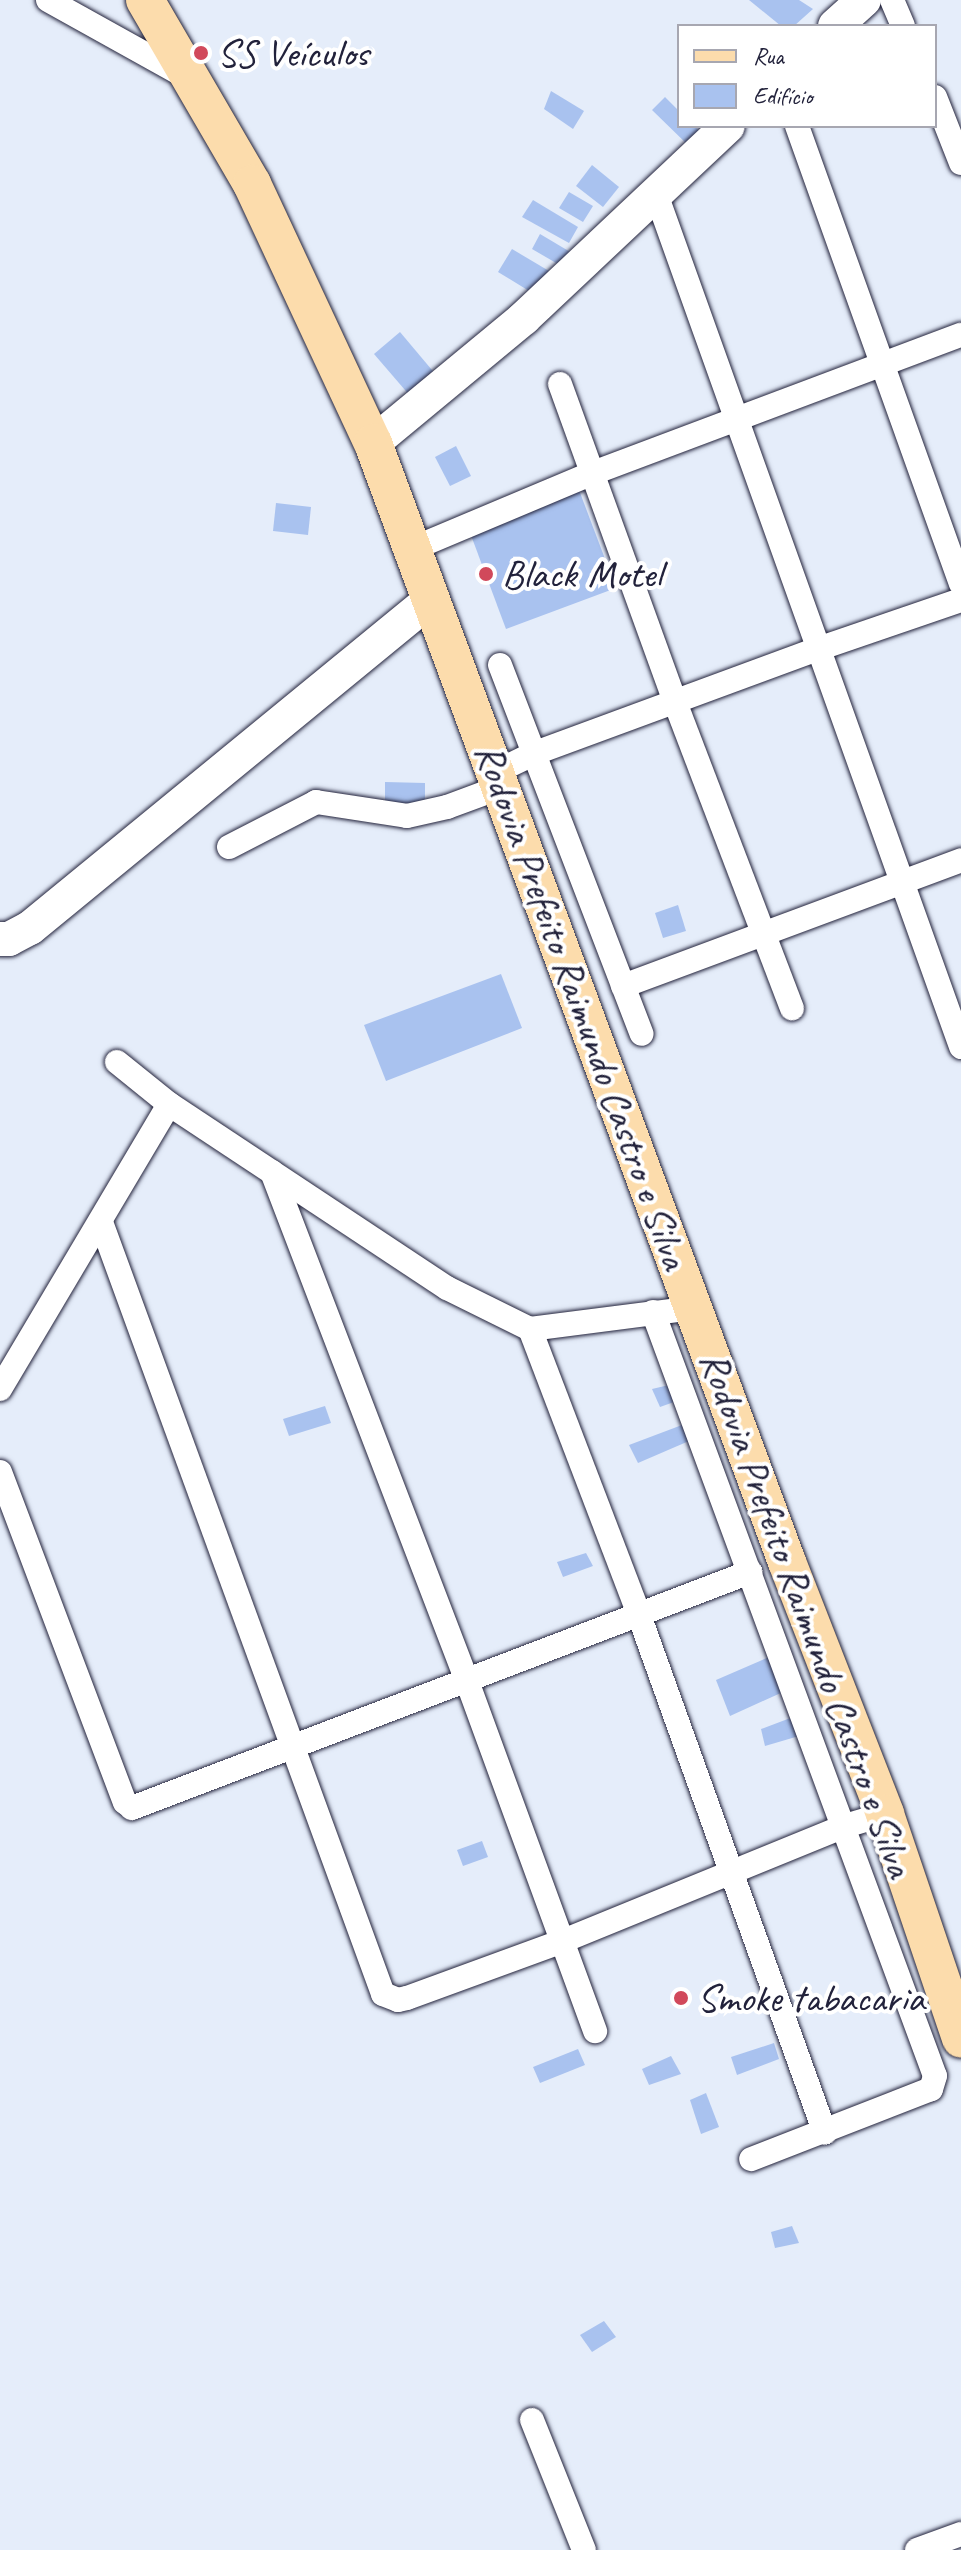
<!DOCTYPE html>
<meta charset="utf-8">
<style>
body{margin:0}
#map{position:relative;width:961px;height:2550px;overflow:hidden;background:#e5edfa;font-family:Caveat,sans-serif}
div>[style]{position:absolute}
.building>*{inset:0;background:#a9c2ef}
.roads{filter:drop-shadow(0 0 2px #22223b) drop-shadow(0 0 2px #22223b)}
.street>*{height:24px;margin:-12px;padding:0 12px;transform-origin:12px;border-radius:12px;background:#fff}
.secondary>*{height:34px;margin:-17px;padding:0 17px;transform-origin:17px;border-radius:17px;background:#fff}
.primary>*{height:38px;margin:-19px;padding:0 19px;transform-origin:19px;border-radius:19px;background:#fcdcac}
.dots>*{width:22px;height:22px;translate:-50% -50%;box-sizing:border-box;border:4px solid #fff;border-radius:50%}
span{translate:-50% -50%;white-space:nowrap;text-align:center;line-height:1.15;-webkit-text-stroke:8px #fff;paint-order:stroke}
.poi-label{font-size:40px;color:#22223b}
.left{translate:0 -50%;text-align:left}
.street-label{font-size:40px;color:#22223b}
.legend{position:absolute;left:677px;top:24px;width:260px;height:104px;box-sizing:border-box;background:#fff;border:2px solid #a7a7b1;margin:0;padding:10px 14px;list-style:none;font-size:24px;color:#22223b}
.legend li{display:flex;align-items:center;gap:16px;height:40px}
.legend b{width:40px;border:2px solid #a7a7b1}
</style>
<div id="map">
<div class="building">
<div style="clip-path:polygon(749px 0,799px 0,813px 9px,794px 26px,781px 26px)"></div>
<div style="clip-path:polygon(551px 91px,584px 111px,573px 129px,544px 109px)"></div>
<div style="clip-path:polygon(665px 97px,679px 111px,679px 126px,694px 126px,704px 135px,691px 148px,652px 110px)"></div>
<div style="clip-path:polygon(592px 165px,619px 187px,603px 207px,576px 186px)"></div>
<div style="clip-path:polygon(569px 192px,593px 206px,583px 222px,559px 208px)"></div>
<div style="clip-path:polygon(533px 200px,578px 227px,569px 243px,522px 217px)"></div>
<div style="clip-path:polygon(540px 234px,572px 253px,563px 267px,532px 249px)"></div>
<div style="clip-path:polygon(512px 249px,549px 271px,534px 294px,498px 272px)"></div>
<div style="clip-path:polygon(400px 332px,437px 376px,411px 397px,374px 354px)"></div>
<div style="clip-path:polygon(456px 446px,471px 476px,450px 486px,435px 457px)"></div>
<div style="clip-path:polygon(579px 490px,616px 588px,506px 629px,469px 530px)"></div>
<div style="clip-path:polygon(276px 503px,311px 507px,308px 535px,273px 531px)"></div>
<div style="clip-path:polygon(385px 782px,425px 783px,425px 805px,385px 804px)"></div>
<div style="clip-path:polygon(678px 905px,686px 931px,663px 938px,655px 913px)"></div>
<div style="clip-path:polygon(501px 974px,522px 1028px,386px 1081px,364px 1025px)"></div>
<div style="clip-path:polygon(669px 1385px,674px 1402px,660px 1407px,652px 1389px)"></div>
<div style="clip-path:polygon(325px 1406px,331px 1423px,289px 1436px,283px 1419px)"></div>
<div style="clip-path:polygon(682px 1425px,689px 1441px,638px 1463px,629px 1445px)"></div>
<div style="clip-path:polygon(586px 1553px,593px 1566px,563px 1577px,557px 1562px)"></div>
<div style="clip-path:polygon(769px 1657px,783px 1692px,730px 1716px,716px 1680px)"></div>
<div style="clip-path:polygon(793px 1717px,799px 1736px,765px 1746px,761px 1729px)"></div>
<div style="clip-path:polygon(482px 1841px,488px 1857px,463px 1866px,457px 1850px)"></div>
<div style="clip-path:polygon(774px 2043px,779px 2059px,737px 2075px,731px 2057px)"></div>
<div style="clip-path:polygon(578px 2049px,585px 2065px,540px 2083px,533px 2067px)"></div>
<div style="clip-path:polygon(671px 2056px,681px 2074px,649px 2085px,642px 2069px)"></div>
<div style="clip-path:polygon(706px 2093px,719px 2127px,701px 2134px,690px 2100px)"></div>
<div style="clip-path:polygon(792px 2226px,799px 2243px,775px 2248px,771px 2232px)"></div>
<div style="clip-path:polygon(604px 2321px,616px 2337px,592px 2352px,580px 2335px)"></div>
</div>
<div class="roads">
<div class="street">
<div style="left:48px;top:0;width:160px;rotate:29.1deg"></div>
<div style="left:892px;top:0;width:28px;rotate:67deg"></div>
<div style="left:935px;top:97px;width:71px;rotate:68.5deg"></div>
<div style="left:797px;top:126px;width:486px;rotate:70.3deg"></div>
<div style="left:656px;top:194px;width:906px;rotate:70.32deg"></div>
<div style="left:560px;top:384px;width:338px;rotate:70.1deg"></div>
<div style="left:675px;top:702px;width:328px;rotate:69.1deg"></div>
<div style="left:412px;top:549px;width:196px;rotate:-22.8deg"></div>
<div style="left:593px;top:473px;width:393px;rotate:-20.6deg"></div>
<div style="left:500px;top:665px;width:395px;rotate:69deg"></div>
<div style="left:496px;top:772px;width:43px;rotate:-26deg"></div>
<div style="left:535px;top:753px;width:302px;rotate:-20.2deg"></div>
<div style="left:818px;top:649px;width:151px;rotate:-18.9deg"></div>
<div style="left:229px;top:847px;width:98px;rotate:-27.3deg"></div>
<div style="left:316px;top:802px;width:92px;rotate:8.7deg"></div>
<div style="left:407px;top:816px;width:41px;rotate:-12.7deg"></div>
<div style="left:447px;top:807px;width:58px;rotate:-20.3deg"></div>
<div style="left:623px;top:986px;width:361px;rotate:-20.4deg"></div>
<div style="left:117px;top:1062px;width:67px;rotate:38.9deg"></div>
<div style="left:169px;top:1104px;width:333px;rotate:33.5deg"></div>
<div style="left:447px;top:1288px;width:93px;rotate:26.3deg"></div>
<div style="left:530px;top:1329px;width:166px;rotate:-7.3deg"></div>
<div style="left:272px;top:1172px;width:545px;rotate:69.04deg"></div>
<div style="left:467px;top:1681px;width:373px;rotate:69.9deg"></div>
<div style="left:101px;top:1222px;width:822px;rotate:69.93deg"></div>
<div style="left:383px;top:1994px;width:16px;rotate:22deg"></div>
<div style="left:398px;top:2000px;width:9px;rotate:-13deg"></div>
<div style="left:407px;top:1998px;width:166px;rotate:-20.1deg"></div>
<div style="left:563px;top:1941px;width:305px;rotate:-22.2deg"></div>
<div style="left:845px;top:1826px;width:42px;rotate:-16.7deg"></div>
<div style="left:653px;top:1312px;width:814px;rotate:69.74deg"></div>
<div style="left:935px;top:2076px;width:14px;rotate:107deg"></div>
<div style="left:931px;top:2089px;width:193px;rotate:158.7deg"></div>
<div style="left:530px;top:1329px;width:306px;rotate:69.1deg"></div>
<div style="left:639px;top:1615px;width:550px;rotate:70.25deg"></div>
<div style="left:0;top:1389px;width:331px;rotate:-59.3deg"></div>
<div style="left:0;top:1472px;width:353px;rotate:69.3deg"></div>
<div style="left:125px;top:1802px;width:9px;rotate:41deg"></div>
<div style="left:132px;top:1808px;width:662px;rotate:-20.9deg"></div>
<div style="left:532px;top:2420px;width:140px;rotate:68.2deg"></div>
<div style="left:917px;top:2550px;width:47px;rotate:-20deg"></div>
</div>
<div class="secondary">
<div style="left:835px;top:26px;width:39px;rotate:-42deg"></div>
<div style="left:373px;top:443px;width:196px;rotate:-39.6deg"></div>
<div style="left:524px;top:318px;width:280px;rotate:-43.3deg"></div>
<div style="left:0;top:939px;width:9px"></div>
<div style="left:9px;top:939px;width:24px;rotate:-28deg"></div>
<div style="left:30px;top:928px;width:516px;rotate:-39.34deg"></div>
</div>
<div class="primary">
<div style="left:145px;top:0;width:213px;rotate:59.8deg"></div>
<div style="left:252px;top:184px;width:286px;rotate:65deg"></div>
<div style="left:373px;top:443px;width:1193px;rotate:69.7deg"></div>
<div style="left:787px;top:1562px;width:270px;rotate:68.7deg"></div>
<div style="left:885px;top:1814px;width:237px;rotate:71.3deg"></div>
</div>
</div>
<div class="dots">
<div style="left:201px;top:53px;background:#d1495b"></div>
<div style="left:486px;top:574px;background:#d1495b"></div>
<div style="left:681px;top:1998px;background:#d1495b"></div>
</div>
<div class="poi-label">
<span class="left" style="left:217px;top:53px">SS Veículos</span>
<span class="left" style="left:502px;top:574px">Black Motel</span>
<span class="left" style="left:697px;top:1998px">Smoke tabacaria</span>
</div>
<div class="street-label">
<span style="left:582px;top:1006px;rotate:70deg">Rodovia Prefeito Raimundo Castro e Silva</span>
<span style="left:807px;top:1614px;rotate:70deg">Rodovia Prefeito Raimundo Castro e Silva</span>
</div>
<ul class="legend">
<li><b style="height:10px;background:#fcdcac"></b>Rua</li>
<li><b style="height:22px;background:#a9c2ef"></b>Edifício</li>
</ul>
</div>
